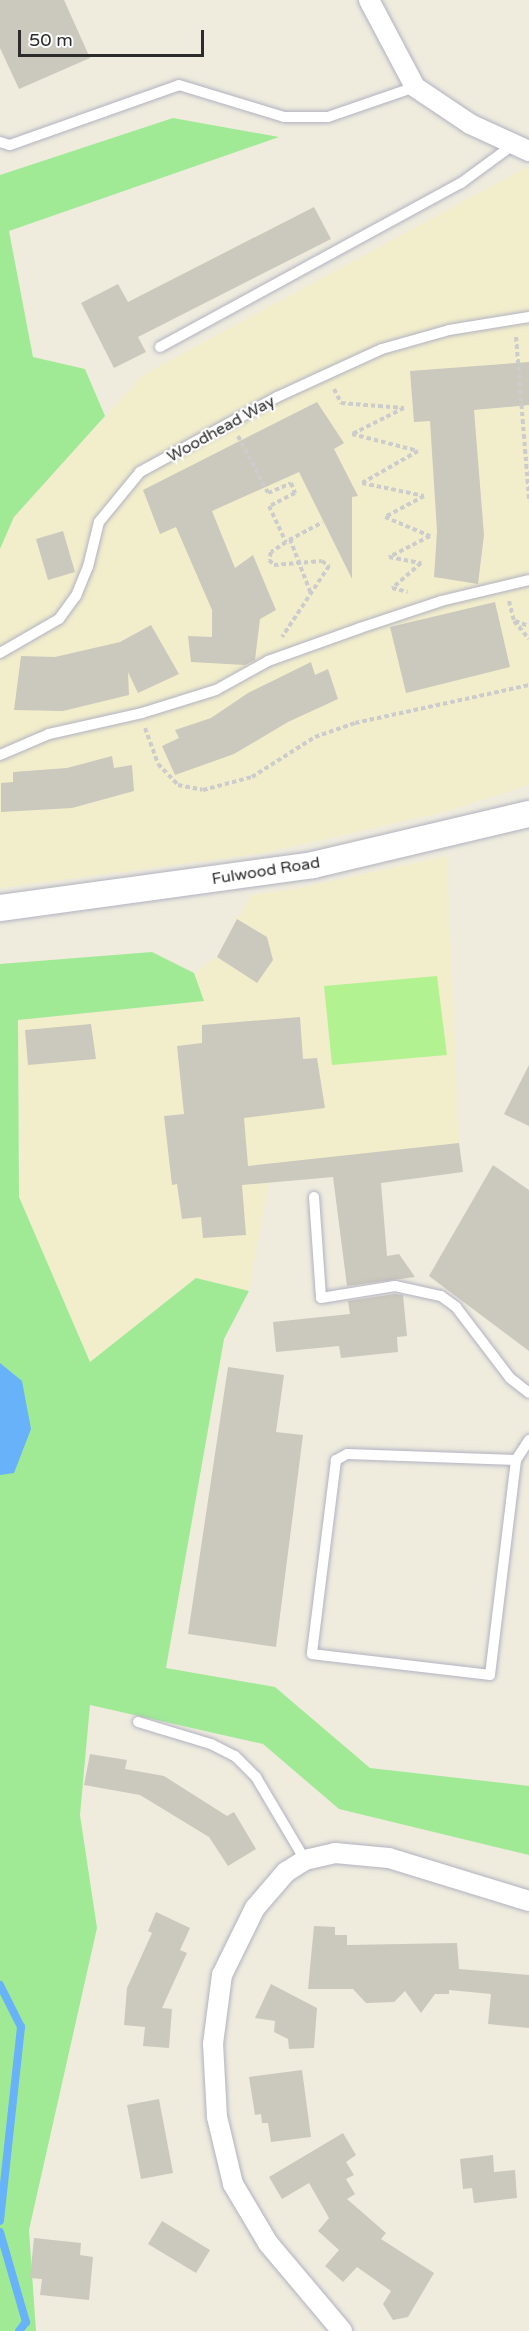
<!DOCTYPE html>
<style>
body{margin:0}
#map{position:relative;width:529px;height:2331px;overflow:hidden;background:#efecde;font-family:"Varela Round",sans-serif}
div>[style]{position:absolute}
.education>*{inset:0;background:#f2eecc}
.green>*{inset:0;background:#a0ea96}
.pitch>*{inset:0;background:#b3f291}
.water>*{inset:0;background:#68b2f9}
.stream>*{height:8px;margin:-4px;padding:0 4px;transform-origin:4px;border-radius:4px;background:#68b2f9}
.building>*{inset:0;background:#cbc8bd}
.path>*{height:4px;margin-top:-2px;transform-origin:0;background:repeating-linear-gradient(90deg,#ccc 0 4.5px,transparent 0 7.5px)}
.roads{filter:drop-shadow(0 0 2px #b2b2c1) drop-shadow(0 0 2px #b2b2c1)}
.service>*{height:10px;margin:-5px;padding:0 5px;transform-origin:5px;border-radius:5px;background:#fff}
.minor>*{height:20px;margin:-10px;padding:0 10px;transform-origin:10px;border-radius:10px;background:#fff}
.tertiary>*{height:26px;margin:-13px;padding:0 13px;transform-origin:13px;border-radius:13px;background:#fff}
span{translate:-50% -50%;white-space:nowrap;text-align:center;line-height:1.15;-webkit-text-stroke:4.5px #fff;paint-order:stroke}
.street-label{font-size:16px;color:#2c2c2c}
.scale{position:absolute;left:18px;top:30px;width:186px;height:27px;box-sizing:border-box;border:3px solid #2c2c2c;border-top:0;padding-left:8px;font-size:18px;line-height:21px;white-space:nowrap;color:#2c2c2c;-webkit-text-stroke:4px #fff;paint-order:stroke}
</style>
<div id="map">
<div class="education">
<div style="clip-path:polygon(529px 166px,529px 785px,448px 811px,265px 853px,0 888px,0 549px,14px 517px,143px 375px)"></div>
<div style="clip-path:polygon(447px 856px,459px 1143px,272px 1164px,249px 1291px,196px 1278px,90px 1362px,19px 1197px,18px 1020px,203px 1001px,194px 973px,217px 957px,251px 895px,294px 889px)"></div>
</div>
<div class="green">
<div style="clip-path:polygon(173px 118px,279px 137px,9px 231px,33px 357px,85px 369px,105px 416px,14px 517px,0 549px,0 175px)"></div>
<div style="clip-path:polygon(152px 952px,194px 973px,204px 1001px,18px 1020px,19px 1197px,90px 1362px,196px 1278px,249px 1291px,224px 1339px,166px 1668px,275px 1687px,370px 1768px,529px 1786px,529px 1855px,339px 1809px,263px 1744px,90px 1705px,80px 1815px,97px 1928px,29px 2230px,36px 2331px,0 2331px,0 964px)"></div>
</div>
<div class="pitch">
<div style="clip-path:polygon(437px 976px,447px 1055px,332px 1065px,324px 986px)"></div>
</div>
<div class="water">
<div style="clip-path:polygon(0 1363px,22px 1381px,31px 1429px,14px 1473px,0 1475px)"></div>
</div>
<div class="stream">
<div style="left:0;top:1985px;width:47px;rotate:63.4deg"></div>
<div style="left:21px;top:2027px;width:195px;rotate:96.2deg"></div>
<div style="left:0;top:2232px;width:94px;rotate:73.9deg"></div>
<div style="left:26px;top:2322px;width:11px;rotate:128deg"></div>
</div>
<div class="building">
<div style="clip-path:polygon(0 0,64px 0,90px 58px,19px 89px,0 48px)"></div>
<div style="clip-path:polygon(314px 207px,331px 239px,138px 337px,146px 352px,114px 368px,81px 303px,118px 284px,128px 302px)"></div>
<div style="clip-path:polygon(529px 362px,529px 405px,474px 410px,484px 535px,478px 584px,434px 577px,437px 531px,430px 421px,414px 422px,410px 371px)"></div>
<div style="clip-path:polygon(317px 402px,344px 443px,334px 449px,358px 496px,352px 497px,352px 579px,299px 472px,212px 511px,235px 568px,253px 555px,276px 610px,260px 619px,255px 660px,245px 665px,191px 662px,188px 636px,212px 637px,212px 610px,176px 527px,160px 534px,143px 490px)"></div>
<div style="clip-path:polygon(63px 531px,75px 572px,48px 580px,36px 539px)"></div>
<div style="clip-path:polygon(495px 602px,510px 667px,406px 693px,390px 627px)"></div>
<div style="clip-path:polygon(151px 625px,179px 674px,138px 693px,128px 672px,129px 695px,63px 711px,14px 710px,21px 656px,55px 657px,120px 642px)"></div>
<div style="clip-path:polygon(311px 662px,315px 675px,328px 669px,338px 699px,288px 722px,234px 754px,175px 775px,162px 746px,179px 738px,175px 730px,211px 718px,248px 693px)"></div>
<div style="clip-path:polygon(112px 756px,114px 768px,132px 765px,134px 791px,72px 808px,1px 812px,1px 783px,13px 782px,13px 772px,67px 768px)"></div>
<div style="clip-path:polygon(237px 919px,267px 937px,273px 960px,257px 983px,217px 957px)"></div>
<div style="clip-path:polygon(300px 1017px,303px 1059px,317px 1058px,325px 1108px,244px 1118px,248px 1166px,459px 1143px,463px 1172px,381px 1183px,387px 1256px,399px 1254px,415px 1277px,347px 1286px,333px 1177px,242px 1185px,246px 1235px,203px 1238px,201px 1217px,182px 1219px,177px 1184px,172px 1185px,164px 1116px,184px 1114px,177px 1046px,202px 1043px,202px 1025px)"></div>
<div style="clip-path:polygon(91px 1024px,96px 1059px,28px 1065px,25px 1030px)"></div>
<div style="clip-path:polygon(529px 1065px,529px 1126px,504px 1114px)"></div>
<div style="clip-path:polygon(493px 1165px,529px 1190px,529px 1351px,429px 1276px)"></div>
<div style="clip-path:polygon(395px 1294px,403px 1295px,407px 1336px,397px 1337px,398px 1352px,341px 1358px,339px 1346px,276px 1352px,273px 1322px,350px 1314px,348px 1301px)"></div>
<div style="clip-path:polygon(228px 1367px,284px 1375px,276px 1432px,303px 1435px,276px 1647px,188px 1634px)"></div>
<div style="clip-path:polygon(90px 1754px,127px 1760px,125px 1769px,164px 1776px,227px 1816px,234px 1812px,256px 1849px,228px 1866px,209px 1837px,140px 1795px,84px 1785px)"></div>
<div style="clip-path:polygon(156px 1912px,190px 1928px,180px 1950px,187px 1953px,162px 2008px,172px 2009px,169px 2048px,143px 2046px,145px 2027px,124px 2025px,127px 1988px,152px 1933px,148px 1931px)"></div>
<div style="clip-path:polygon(314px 1926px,335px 1927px,335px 1935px,347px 1935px,347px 1945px,457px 1943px,459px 1969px,529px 1975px,529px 2028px,488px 2024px,491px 1994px,449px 1990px,449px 1994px,435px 1994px,421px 2013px,405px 1991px,394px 2002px,366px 2003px,353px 1989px,308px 1989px)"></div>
<div style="clip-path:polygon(271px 1984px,317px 2008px,314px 2048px,289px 2049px,288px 2039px,274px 2032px,275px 2021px,255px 2018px)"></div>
<div style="clip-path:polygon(302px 2070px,311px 2137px,271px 2142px,268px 2123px,262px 2123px,261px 2114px,255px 2115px,249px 2077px)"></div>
<div style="clip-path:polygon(159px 2099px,173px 2173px,141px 2179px,127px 2105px)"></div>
<div style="clip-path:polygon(343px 2133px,356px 2155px,346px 2162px,354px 2175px,346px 2179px,355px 2194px,347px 2199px,386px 2233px,381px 2239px,434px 2273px,408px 2317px,393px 2320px,383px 2304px,391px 2291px,357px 2267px,343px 2282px,325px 2266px,339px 2250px,318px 2231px,329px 2218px,309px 2183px,282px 2199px,269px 2177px)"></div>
<div style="clip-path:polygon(493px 2155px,494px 2172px,515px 2170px,517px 2198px,474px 2203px,472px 2188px,463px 2189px,460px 2159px)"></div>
<div style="clip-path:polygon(162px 2221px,210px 2250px,196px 2273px,148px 2244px)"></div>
<div style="clip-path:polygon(34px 2238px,81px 2243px,80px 2255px,93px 2257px,89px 2300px,40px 2295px,42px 2279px,30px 2278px)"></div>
</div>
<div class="path">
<div style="left:516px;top:337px;width:164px;rotate:85.4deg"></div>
<div style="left:334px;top:389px;width:16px;rotate:63deg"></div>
<div style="left:341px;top:403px;width:63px;rotate:4.5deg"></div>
<div style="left:404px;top:408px;width:58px;rotate:153.4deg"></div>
<div style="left:352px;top:434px;width:68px;rotate:14.4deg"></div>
<div style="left:418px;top:451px;width:64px;rotate:150.3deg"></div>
<div style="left:362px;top:483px;width:63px;rotate:11.8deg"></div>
<div style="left:424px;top:496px;width:44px;rotate:151.7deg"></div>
<div style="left:385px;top:517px;width:49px;rotate:22.9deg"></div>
<div style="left:430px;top:536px;width:46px;rotate:152.9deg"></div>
<div style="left:389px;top:557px;width:33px;rotate:11deg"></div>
<div style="left:421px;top:563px;width:38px;rotate:139deg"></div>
<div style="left:392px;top:588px;width:16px;rotate:14deg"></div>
<div style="left:238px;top:436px;width:64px;rotate:62.2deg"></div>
<div style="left:268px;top:493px;width:25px;rotate:-23deg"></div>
<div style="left:291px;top:483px;width:11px;rotate:68deg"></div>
<div style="left:295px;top:493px;width:29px;rotate:153deg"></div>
<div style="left:269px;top:506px;width:40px;rotate:65deg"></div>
<div style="left:286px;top:542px;width:18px;rotate:146deg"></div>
<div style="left:271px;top:552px;width:8px;rotate:104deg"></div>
<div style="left:269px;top:560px;width:7px;rotate:45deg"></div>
<div style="left:274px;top:565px;width:48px;rotate:-4.8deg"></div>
<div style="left:322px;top:561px;width:9px;rotate:36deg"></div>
<div style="left:329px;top:566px;width:85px;rotate:123.5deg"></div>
<div style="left:290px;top:539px;width:59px;rotate:69.1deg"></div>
<div style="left:289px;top:540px;width:38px;rotate:-28deg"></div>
<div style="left:509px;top:601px;width:21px;rotate:76deg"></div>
<div style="left:514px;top:621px;width:23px;rotate:50deg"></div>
<div style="left:515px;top:621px;width:15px;rotate:20deg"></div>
<div style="left:145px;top:728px;width:38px;rotate:70deg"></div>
<div style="left:158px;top:764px;width:29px;rotate:46deg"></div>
<div style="left:178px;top:785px;width:25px;rotate:11deg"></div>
<div style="left:203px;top:790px;width:51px;rotate:-14.9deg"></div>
<div style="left:252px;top:777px;width:75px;rotate:-32.4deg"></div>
<div style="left:315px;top:737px;width:42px;rotate:-19.3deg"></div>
<div style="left:355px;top:723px;width:178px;rotate:-12.3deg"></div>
</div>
<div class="roads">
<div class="service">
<div style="left:0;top:142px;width:10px;rotate:17deg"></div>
<div style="left:10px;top:145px;width:179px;rotate:-19.5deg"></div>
<div style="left:179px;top:85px;width:110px;rotate:16.9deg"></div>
<div style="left:284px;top:117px;width:44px"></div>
<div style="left:328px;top:117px;width:92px;rotate:-19deg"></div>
<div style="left:160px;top:347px;width:343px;rotate:-28.6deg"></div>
<div style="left:461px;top:183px;width:66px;rotate:-36.3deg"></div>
<div style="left:0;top:653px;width:68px;rotate:-30deg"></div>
<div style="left:59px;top:619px;width:29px;rotate:-54deg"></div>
<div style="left:76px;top:596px;width:31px;rotate:-68deg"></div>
<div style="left:88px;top:567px;width:46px;rotate:-76.3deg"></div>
<div style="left:99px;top:522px;width:65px;rotate:-50.6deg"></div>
<div style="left:140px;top:472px;width:156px;rotate:-28.7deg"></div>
<div style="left:277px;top:397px;width:115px;rotate:-24.6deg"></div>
<div style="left:382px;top:349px;width:70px;rotate:-15.8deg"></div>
<div style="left:449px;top:330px;width:81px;rotate:-9.2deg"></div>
<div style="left:0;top:755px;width:53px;rotate:-23.2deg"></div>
<div style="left:49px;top:734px;width:95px;rotate:-12.7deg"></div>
<div style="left:142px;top:713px;width:77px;rotate:-17.3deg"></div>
<div style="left:216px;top:690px;width:60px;rotate:-29.1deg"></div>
<div style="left:268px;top:661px;width:98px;rotate:-19.7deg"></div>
<div style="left:360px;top:628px;width:85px;rotate:-18.4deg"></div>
<div style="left:441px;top:601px;width:90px;rotate:-13.4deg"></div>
<div style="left:314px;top:1197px;width:101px;rotate:86deg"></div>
<div style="left:321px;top:1298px;width:75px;rotate:-9.2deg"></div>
<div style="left:395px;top:1286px;width:47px;rotate:12.3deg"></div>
<div style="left:441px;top:1296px;width:19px;rotate:36deg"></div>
<div style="left:456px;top:1307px;width:89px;rotate:52.7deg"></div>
<div style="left:510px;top:1378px;width:24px;rotate:38deg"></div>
<div style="left:516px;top:1460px;width:169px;rotate:-178deg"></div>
<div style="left:347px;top:1454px;width:13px;rotate:151deg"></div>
<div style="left:336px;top:1460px;width:195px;rotate:97.1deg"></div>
<div style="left:312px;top:1654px;width:179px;rotate:6.7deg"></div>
<div style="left:490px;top:1675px;width:217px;rotate:-83.1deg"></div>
<div style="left:516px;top:1460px;width:24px;rotate:-57deg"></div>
<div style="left:138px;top:1722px;width:76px;rotate:16.8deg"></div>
<div style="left:211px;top:1744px;width:27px;rotate:27deg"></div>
<div style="left:235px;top:1756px;width:30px;rotate:45deg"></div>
<div style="left:256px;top:1777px;width:96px;rotate:59.4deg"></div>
</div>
<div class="minor">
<div style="left:369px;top:0;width:98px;rotate:62.1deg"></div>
<div style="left:415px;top:87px;width:66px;rotate:33.9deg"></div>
<div style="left:470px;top:124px;width:65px;rotate:24.6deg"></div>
<div style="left:342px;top:2331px;width:115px;rotate:-130.1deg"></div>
<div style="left:268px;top:2243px;width:69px;rotate:-120.7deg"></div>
<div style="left:233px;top:2184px;width:69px;rotate:-103.4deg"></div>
<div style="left:217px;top:2117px;width:73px;rotate:-93.1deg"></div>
<div style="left:213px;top:2044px;width:70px;rotate:-82.6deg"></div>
<div style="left:222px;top:1975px;width:75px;rotate:-63.8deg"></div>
<div style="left:255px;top:1908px;width:48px;rotate:-49.3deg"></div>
<div style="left:286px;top:1872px;width:22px;rotate:-32deg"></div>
<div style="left:305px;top:1860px;width:31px;rotate:-13deg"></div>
<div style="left:335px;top:1853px;width:54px;rotate:5.3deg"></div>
<div style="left:389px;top:1858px;width:146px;rotate:17.1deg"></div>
</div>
<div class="tertiary">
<div style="left:0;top:908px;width:316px;rotate:-7.8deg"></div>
<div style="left:313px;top:865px;width:222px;rotate:-13.3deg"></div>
</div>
</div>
<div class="street-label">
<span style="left:221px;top:429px;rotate:-29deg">Woodhead Way</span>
<span style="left:266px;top:871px;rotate:-9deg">Fulwood Road</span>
</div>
<div class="scale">50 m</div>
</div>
